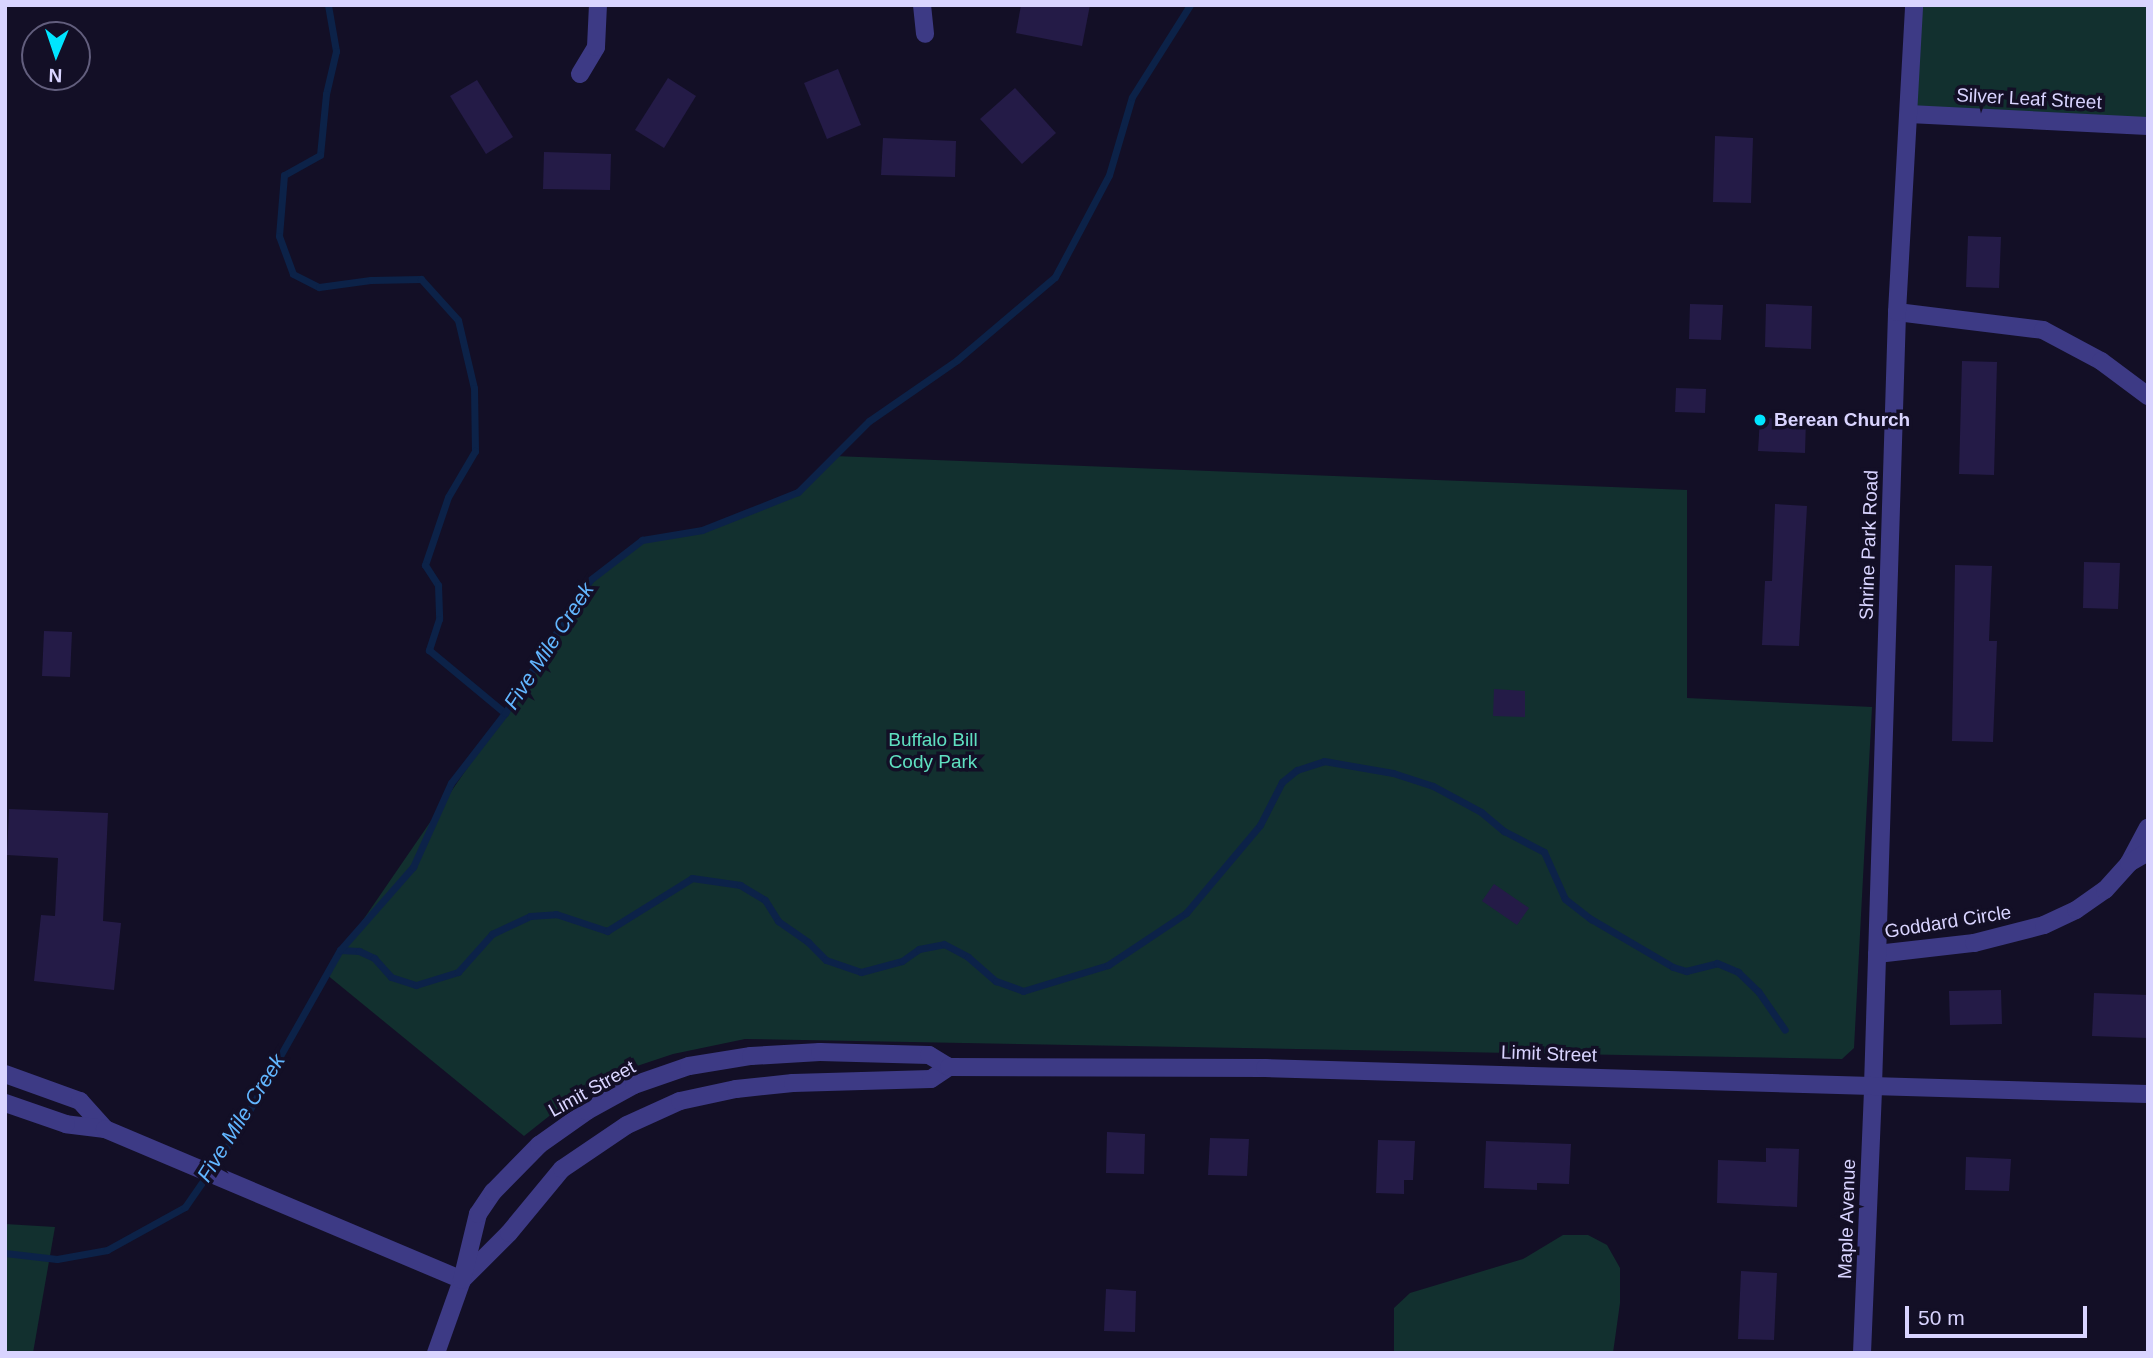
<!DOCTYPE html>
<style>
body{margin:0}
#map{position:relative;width:2153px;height:1358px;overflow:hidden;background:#130f26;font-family:Helvetica,sans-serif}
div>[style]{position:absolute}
.green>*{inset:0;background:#12302f}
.stream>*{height:7px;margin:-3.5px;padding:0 3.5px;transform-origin:3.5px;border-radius:3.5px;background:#0c2248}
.building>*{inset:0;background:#241b47}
.minor>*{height:18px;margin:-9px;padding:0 9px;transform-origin:9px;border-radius:9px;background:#3d3a85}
.tertiary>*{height:18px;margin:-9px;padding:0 9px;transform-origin:9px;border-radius:9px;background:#3d3a85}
.dots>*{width:19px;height:19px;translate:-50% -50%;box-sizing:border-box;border:4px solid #130f26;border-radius:50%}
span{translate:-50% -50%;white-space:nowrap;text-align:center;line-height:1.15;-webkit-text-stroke:7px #130f26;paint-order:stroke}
.street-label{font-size:19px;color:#d9d4ff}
.poi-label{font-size:19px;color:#d9d4ff;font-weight:700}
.left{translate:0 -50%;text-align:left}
.park-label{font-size:19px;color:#5fe0c0}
.water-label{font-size:21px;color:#62b6ff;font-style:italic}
.frame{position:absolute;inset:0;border:7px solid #d9d4ff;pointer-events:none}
.north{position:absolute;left:21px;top:21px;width:70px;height:70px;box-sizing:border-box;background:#130f26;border:2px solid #625e7d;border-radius:50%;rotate:182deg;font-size:19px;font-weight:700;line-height:28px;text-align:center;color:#d9d4ff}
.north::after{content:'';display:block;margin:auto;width:24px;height:32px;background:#00e5ff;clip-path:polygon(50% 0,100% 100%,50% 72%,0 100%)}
.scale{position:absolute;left:1905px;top:1306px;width:182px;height:32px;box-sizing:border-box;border:4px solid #d9d4ff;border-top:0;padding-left:9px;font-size:21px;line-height:24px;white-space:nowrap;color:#d9d4ff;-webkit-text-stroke:5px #130f26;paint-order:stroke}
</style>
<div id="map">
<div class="green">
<div style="clip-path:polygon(1912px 5px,2148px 5px,2148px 126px,1909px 114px)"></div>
<div style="clip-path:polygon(834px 456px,1687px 490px,1687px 698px,1872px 707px,1854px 1048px,1842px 1059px,745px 1039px,673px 1054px,616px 1073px,577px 1094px,524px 1136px,326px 974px,505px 713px,590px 580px,642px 540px,702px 530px,798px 492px)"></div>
<div style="clip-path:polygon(5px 1224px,55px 1227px,33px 1353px,5px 1353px)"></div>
<div style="clip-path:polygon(1563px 1235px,1588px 1235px,1607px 1245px,1620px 1268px,1620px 1303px,1613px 1353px,1394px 1353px,1394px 1308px,1410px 1293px,1523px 1259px)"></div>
</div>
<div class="stream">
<div style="left:328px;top:5px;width:47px;rotate:80.1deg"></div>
<div style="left:336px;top:51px;width:44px;rotate:103.1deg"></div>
<div style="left:326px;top:94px;width:61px;rotate:95.6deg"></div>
<div style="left:320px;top:155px;width:41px;rotate:150.9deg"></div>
<div style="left:284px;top:175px;width:61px;rotate:94.7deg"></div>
<div style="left:279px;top:236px;width:40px;rotate:69.8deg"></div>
<div style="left:293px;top:274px;width:29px;rotate:27deg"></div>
<div style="left:319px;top:287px;width:52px;rotate:-7.7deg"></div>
<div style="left:371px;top:280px;width:50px;rotate:-1.1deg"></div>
<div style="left:421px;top:279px;width:55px;rotate:47.9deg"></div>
<div style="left:458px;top:320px;width:70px;rotate:76.8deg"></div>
<div style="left:474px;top:388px;width:63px;rotate:89.1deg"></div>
<div style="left:475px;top:451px;width:53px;rotate:120.4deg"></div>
<div style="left:448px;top:497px;width:72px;rotate:108.7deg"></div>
<div style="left:425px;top:565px;width:24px;rotate:57deg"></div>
<div style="left:438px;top:585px;width:34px;rotate:88deg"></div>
<div style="left:439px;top:619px;width:33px;rotate:108deg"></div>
<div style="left:429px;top:650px;width:99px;rotate:39.7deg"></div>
<div style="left:340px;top:950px;width:19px;rotate:3deg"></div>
<div style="left:359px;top:951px;width:17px;rotate:25deg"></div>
<div style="left:374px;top:958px;width:25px;rotate:48deg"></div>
<div style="left:391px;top:977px;width:26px;rotate:18deg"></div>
<div style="left:416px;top:985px;width:44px;rotate:-17.2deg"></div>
<div style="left:458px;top:972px;width:51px;rotate:-48.2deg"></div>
<div style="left:492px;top:934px;width:42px;rotate:-25.3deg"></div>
<div style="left:530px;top:916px;width:26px;rotate:-4deg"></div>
<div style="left:556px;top:914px;width:54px;rotate:18.4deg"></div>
<div style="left:607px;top:931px;width:100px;rotate:-31.9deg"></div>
<div style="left:692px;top:878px;width:49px;rotate:8.3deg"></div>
<div style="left:740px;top:885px;width:29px;rotate:31deg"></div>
<div style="left:765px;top:900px;width:25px;rotate:58deg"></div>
<div style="left:778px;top:921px;width:37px;rotate:35deg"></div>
<div style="left:808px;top:942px;width:25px;rotate:45deg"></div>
<div style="left:826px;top:960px;width:37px;rotate:19deg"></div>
<div style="left:861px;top:972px;width:42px;rotate:-15deg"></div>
<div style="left:902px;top:961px;width:21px;rotate:-35deg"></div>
<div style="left:919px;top:949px;width:25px;rotate:-11deg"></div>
<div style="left:944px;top:944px;width:27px;rotate:28deg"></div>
<div style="left:968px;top:957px;width:37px;rotate:41deg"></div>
<div style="left:996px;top:981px;width:29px;rotate:20deg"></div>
<div style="left:1023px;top:991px;width:89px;rotate:-17deg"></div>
<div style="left:1108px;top:965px;width:94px;rotate:-33.7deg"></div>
<div style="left:1186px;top:913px;width:115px;rotate:-49.9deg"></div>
<div style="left:1260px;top:825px;width:48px;rotate:-62.9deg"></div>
<div style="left:1282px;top:782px;width:19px;rotate:-39deg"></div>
<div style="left:1297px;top:770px;width:28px;rotate:-18deg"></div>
<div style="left:1324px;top:761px;width:70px;rotate:9.9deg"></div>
<div style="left:1393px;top:773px;width:42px;rotate:18deg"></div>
<div style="left:1433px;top:786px;width:55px;rotate:28.4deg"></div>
<div style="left:1481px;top:812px;width:30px;rotate:40deg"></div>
<div style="left:1504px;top:831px;width:45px;rotate:27.7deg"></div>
<div style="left:1544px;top:852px;width:51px;rotate:65.9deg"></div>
<div style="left:1565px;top:899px;width:33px;rotate:38deg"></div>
<div style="left:1591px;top:919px;width:95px;rotate:30.3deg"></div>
<div style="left:1673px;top:967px;width:14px;rotate:17deg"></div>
<div style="left:1686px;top:971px;width:32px;rotate:-14deg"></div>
<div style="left:1717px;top:963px;width:23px;rotate:23deg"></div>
<div style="left:1738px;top:972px;width:28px;rotate:44deg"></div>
<div style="left:1758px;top:991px;width:47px;rotate:55.3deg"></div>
<div style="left:5px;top:1253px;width:52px;rotate:6.6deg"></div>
<div style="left:57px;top:1259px;width:51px;rotate:-10.2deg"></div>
<div style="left:107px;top:1250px;width:89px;rotate:-28.9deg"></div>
<div style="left:185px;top:1207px;width:91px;rotate:-55.3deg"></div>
<div style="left:237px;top:1132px;width:209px;rotate:-60.5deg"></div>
<div style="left:340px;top:950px;width:111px;rotate:-48.7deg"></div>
<div style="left:413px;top:867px;width:92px;rotate:-65.7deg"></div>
<div style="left:451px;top:783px;width:88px;rotate:-52.4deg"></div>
<div style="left:505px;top:713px;width:158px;rotate:-57.4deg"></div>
<div style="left:590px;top:580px;width:66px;rotate:-37.6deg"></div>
<div style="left:642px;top:540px;width:61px;rotate:-9.5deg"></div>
<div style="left:702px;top:530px;width:103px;rotate:-21.6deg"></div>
<div style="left:798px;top:492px;width:100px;rotate:-45deg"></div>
<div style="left:869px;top:421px;width:107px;rotate:-34.7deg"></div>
<div style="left:957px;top:360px;width:128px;rotate:-40.3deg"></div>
<div style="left:1055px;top:277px;width:115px;rotate:-62.1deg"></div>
<div style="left:1109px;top:175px;width:81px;rotate:-73.6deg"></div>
<div style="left:1132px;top:97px;width:109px;rotate:-57.8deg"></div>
</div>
<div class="building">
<div style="clip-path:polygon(1021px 5px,1090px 5px,1082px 46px,1016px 33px)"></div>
<div style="clip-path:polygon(838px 69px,861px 125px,827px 139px,804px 83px)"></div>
<div style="clip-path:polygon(668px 78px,696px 96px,664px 148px,635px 130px)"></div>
<div style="clip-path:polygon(477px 80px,513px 137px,486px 154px,450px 96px)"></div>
<div style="clip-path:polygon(1015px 88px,1056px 133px,1022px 164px,980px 119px)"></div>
<div style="clip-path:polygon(1715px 136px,1753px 138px,1751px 203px,1713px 202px)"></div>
<div style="clip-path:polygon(883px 138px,956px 141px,955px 177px,881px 175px)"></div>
<div style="clip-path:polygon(544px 152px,611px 154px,610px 190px,543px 189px)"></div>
<div style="clip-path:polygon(1968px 236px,2001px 237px,1999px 288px,1966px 287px)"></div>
<div style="clip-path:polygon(1690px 304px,1723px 305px,1721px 340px,1689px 339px)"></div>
<div style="clip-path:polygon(1766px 304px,1812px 306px,1811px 349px,1765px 347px)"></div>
<div style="clip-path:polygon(1962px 361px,1997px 362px,1994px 475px,1959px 474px)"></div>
<div style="clip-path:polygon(1676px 388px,1706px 389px,1705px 413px,1675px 412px)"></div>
<div style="clip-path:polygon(1760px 418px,1806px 419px,1805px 453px,1758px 451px)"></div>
<div style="clip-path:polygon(1775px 504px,1807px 506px,1799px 646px,1762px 645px,1765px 581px,1772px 581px)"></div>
<div style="clip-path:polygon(2084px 562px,2120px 563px,2118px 609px,2083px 608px)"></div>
<div style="clip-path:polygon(1955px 565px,1992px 566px,1989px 641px,1997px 641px,1993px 742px,1952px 741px)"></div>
<div style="clip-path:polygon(44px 631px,72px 632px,70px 677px,42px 676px)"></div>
<div style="clip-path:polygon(1494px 689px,1525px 691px,1525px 717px,1493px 716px)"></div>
<div style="clip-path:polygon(9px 809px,108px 813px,103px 921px,121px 923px,114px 990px,34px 981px,41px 915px,55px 916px,58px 858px,7px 855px)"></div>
<div style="clip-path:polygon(1494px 884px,1529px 908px,1517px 925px,1482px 901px)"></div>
<div style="clip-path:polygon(2001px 990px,2002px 1024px,1950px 1025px,1949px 991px)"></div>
<div style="clip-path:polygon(2094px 993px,2148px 995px,2148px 1038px,2092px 1036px)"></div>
<div style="clip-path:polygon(1107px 1132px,1145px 1134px,1144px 1174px,1106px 1173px)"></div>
<div style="clip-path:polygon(1210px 1138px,1249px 1139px,1247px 1176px,1208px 1175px)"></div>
<div style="clip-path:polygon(1378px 1140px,1415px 1141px,1413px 1180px,1404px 1180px,1404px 1194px,1376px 1193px)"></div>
<div style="clip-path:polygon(1486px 1141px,1571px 1144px,1569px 1184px,1537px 1183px,1537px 1190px,1484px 1188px)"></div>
<div style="clip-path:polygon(1766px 1148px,1799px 1149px,1797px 1207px,1717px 1203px,1718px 1160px,1766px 1162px)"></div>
<div style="clip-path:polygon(1966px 1157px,2011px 1159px,2009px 1191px,1965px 1190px)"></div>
<div style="clip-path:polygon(1741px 1271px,1777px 1273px,1774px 1340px,1738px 1339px)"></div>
<div style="clip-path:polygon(1106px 1289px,1136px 1291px,1135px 1332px,1104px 1331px)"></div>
</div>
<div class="minor">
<div style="left:922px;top:5px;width:29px;rotate:84deg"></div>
<div style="left:580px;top:74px;width:31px;rotate:-59deg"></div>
<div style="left:596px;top:47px;width:42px;rotate:-87.3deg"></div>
<div style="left:1909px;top:114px;width:239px;rotate:2.9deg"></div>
<div style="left:1897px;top:312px;width:147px;rotate:7deg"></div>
<div style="left:2043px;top:330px;width:66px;rotate:28.1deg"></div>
<div style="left:2101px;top:361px;width:59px;rotate:36.7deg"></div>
<div style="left:2129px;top:863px;width:40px;rotate:-62deg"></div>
<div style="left:1877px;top:954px;width:98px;rotate:-6.5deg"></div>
<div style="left:1974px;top:943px;width:72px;rotate:-14.4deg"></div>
<div style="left:2044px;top:925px;width:35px;rotate:-25deg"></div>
<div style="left:2076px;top:910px;width:35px;rotate:-35deg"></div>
<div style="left:2105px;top:890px;width:36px;rotate:-48deg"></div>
<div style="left:2129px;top:863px;width:22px;rotate:-30deg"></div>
<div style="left:1862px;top:1353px;width:267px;rotate:-87.6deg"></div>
</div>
<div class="tertiary">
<div style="left:5px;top:1074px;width:80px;rotate:19.8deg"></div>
<div style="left:80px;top:1101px;width:38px;rotate:48deg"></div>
<div style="left:105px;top:1129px;width:39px;rotate:-173deg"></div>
<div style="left:66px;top:1124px;width:65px;rotate:-161deg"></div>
<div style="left:1873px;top:1086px;width:774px;rotate:-88.22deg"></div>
<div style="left:1897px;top:312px;width:307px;rotate:-86.8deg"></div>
<div style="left:105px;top:1129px;width:388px;rotate:22.9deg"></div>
<div style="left:462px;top:1280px;width:66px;rotate:-45deg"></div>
<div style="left:509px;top:1233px;width:83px;rotate:-50.4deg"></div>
<div style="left:562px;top:1169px;width:78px;rotate:-34.1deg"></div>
<div style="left:627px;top:1125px;width:58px;rotate:-24.4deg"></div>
<div style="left:680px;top:1101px;width:57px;rotate:-12.1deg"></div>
<div style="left:736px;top:1089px;width:57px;rotate:-6deg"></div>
<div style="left:793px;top:1083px;width:138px;rotate:-1.7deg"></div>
<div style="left:931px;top:1079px;width:22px;rotate:-34deg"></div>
<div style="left:436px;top:1353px;width:77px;rotate:-70.4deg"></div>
<div style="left:462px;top:1280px;width:68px;rotate:-76.4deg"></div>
<div style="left:478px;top:1214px;width:27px;rotate:-56deg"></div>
<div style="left:493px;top:1192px;width:66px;rotate:-45.6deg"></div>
<div style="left:539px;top:1145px;width:59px;rotate:-35.3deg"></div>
<div style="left:587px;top:1111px;width:54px;rotate:-29deg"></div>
<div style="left:634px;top:1085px;width:58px;rotate:-19.1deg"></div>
<div style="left:689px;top:1066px;width:63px;rotate:-9.2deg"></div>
<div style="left:751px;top:1056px;width:69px;rotate:-3.3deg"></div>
<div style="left:820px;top:1052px;width:109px;rotate:1.6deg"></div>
<div style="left:929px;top:1055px;width:23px;rotate:31deg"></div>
<div style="left:949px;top:1067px;width:316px;rotate:0.2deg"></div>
<div style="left:1265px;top:1068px;width:883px;rotate:1.69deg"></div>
</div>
<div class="dots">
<div style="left:1760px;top:420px;background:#00e5ff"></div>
</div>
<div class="street-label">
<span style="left:2029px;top:99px;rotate:3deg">Silver Leaf Street</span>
<span style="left:1869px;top:545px;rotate:-88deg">Shrine Park Road</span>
<span style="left:1948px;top:922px;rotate:-9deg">Goddard Circle</span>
<span style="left:1549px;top:1054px;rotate:2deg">Limit Street</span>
<span style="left:592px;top:1089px;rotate:-29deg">Limit Street</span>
<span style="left:1847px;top:1219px;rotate:-88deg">Maple Avenue</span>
</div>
<div class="poi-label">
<span class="left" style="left:1774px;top:420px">Berean Church</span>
</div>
<div class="park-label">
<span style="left:933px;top:751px">Buffalo Bill<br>Cody Park</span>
</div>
<div class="water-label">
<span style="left:549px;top:646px;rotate:-57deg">Five Mile Creek</span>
<span style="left:241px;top:1118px;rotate:-58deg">Five Mile Creek</span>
</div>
<div class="frame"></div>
<div class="north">N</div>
<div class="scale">50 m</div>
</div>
